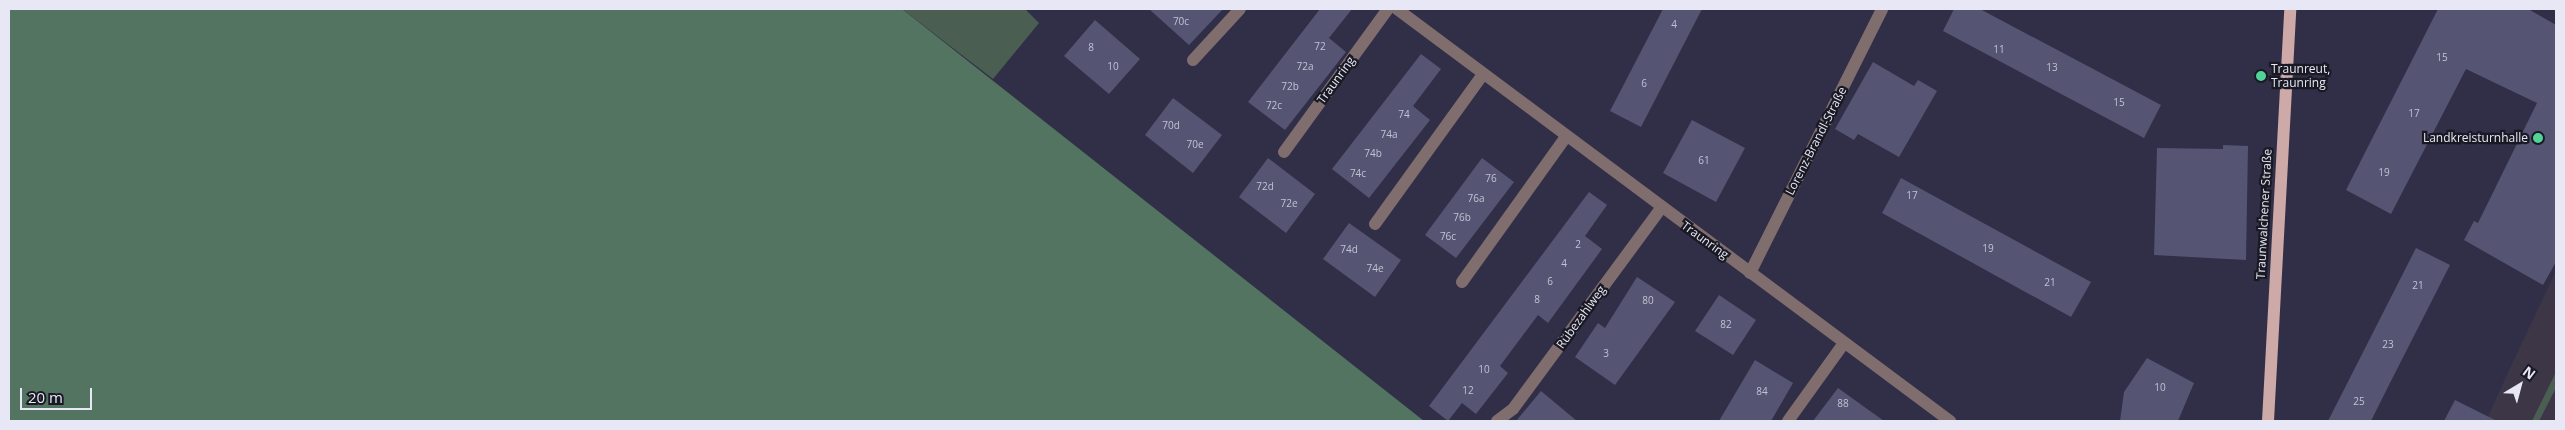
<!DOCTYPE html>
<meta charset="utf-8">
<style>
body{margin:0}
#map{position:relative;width:2565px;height:430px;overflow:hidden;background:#312f47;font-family:"Open Sans",sans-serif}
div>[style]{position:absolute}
.education>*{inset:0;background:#3d3647}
.green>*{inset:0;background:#4b5e52}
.forest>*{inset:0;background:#537460}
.building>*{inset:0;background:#555472}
.minor>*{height:12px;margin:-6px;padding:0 6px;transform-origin:6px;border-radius:6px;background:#806e6e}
.major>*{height:12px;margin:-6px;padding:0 6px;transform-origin:6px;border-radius:6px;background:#cda9a8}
.dots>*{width:14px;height:14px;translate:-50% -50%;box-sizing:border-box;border:2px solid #191924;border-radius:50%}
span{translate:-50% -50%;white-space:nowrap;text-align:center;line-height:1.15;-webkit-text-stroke:4.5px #191924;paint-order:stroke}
.number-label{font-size:10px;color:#c2c2d5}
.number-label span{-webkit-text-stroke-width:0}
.poi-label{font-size:12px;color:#e7e7f6}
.left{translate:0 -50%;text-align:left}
.right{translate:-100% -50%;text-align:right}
.street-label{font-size:12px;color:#e7e7f6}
.frame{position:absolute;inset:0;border:10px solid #e7e7f6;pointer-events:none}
.north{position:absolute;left:2495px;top:360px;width:50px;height:50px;-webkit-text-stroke:4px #191924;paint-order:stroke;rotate:37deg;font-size:14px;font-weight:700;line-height:20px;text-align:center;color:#e7e7f6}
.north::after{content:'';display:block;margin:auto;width:18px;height:22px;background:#e7e7f6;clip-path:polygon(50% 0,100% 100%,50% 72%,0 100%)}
.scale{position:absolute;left:20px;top:388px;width:72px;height:22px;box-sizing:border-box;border:2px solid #e7e7f6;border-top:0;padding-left:6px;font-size:15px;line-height:18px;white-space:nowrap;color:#e7e7f6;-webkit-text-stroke:4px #191924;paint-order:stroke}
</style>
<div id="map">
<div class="education">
<div style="clip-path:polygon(2556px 271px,2556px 421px,2486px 421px,2511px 366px)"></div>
</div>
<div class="green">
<div style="clip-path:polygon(902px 9px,1025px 9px,1039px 23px,993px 79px)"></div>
<div style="clip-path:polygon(2556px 372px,2556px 388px,2539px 421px,2532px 421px)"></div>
</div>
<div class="forest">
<div style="clip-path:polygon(9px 9px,902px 9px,1424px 421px,9px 421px)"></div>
</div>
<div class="building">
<div style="clip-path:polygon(1149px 9px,1223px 9px,1189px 45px)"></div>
<div style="clip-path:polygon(1320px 9px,1352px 9px,1329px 38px,1346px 52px,1285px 130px,1248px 102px)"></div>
<div style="clip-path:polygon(1663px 9px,1702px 9px,1641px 127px,1610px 111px)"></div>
<div style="clip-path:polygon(1954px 9px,1980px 9px,2161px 105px,2144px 138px,1943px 31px)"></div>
<div style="clip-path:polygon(2438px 9px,2528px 9px,2556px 25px,2556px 262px,2543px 285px,2464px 240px,2474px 221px,2478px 223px,2537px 103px,2466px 69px,2391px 214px,2346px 190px)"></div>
<div style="clip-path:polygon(1095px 20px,1140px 59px,1109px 94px,1064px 56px)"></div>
<div style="clip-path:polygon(1421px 54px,1441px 69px,1413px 106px,1430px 120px,1369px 198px,1332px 169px)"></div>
<div style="clip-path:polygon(1873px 62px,1914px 86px,1918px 80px,1937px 91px,1899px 157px,1858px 134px,1854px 140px,1835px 129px)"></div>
<div style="clip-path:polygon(1173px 98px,1222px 135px,1193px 173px,1145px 135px)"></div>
<div style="clip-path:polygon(1692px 120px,1745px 148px,1716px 202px,1663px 173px)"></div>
<div style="clip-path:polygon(2223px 145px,2248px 146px,2246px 260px,2154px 255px,2157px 148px,2223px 149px)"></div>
<div style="clip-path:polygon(1268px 158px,1315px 194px,1286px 233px,1239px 197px)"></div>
<div style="clip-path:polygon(1482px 158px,1514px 182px,1456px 258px,1425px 235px)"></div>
<div style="clip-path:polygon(1901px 178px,2091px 282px,2071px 317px,1882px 213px)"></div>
<div style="clip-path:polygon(1589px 192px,1607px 205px,1585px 236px,1602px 249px,1548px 323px,1538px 315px,1500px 366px,1508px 373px,1476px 414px,1462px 403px,1448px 421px,1429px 406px)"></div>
<div style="clip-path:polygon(1349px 223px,1401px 260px,1375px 297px,1323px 259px)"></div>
<div style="clip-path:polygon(2416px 248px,2450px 265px,2390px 383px,2371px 421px,2328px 421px)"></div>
<div style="clip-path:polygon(1637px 277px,1675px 302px,1615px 385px,1575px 357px,1598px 323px,1605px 328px)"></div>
<div style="clip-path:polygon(1719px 295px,1756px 320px,1733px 355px,1695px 331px)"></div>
<div style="clip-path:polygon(2147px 358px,2194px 383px,2178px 421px,2120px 421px,2124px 392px)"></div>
<div style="clip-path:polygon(1755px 360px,1793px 383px,1771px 421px,1719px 421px)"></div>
<div style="clip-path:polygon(1838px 388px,1884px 421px,1813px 421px)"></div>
<div style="clip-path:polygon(1541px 391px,1577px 421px,1516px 421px)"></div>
<div style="clip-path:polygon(2455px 400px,2497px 421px,2444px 421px)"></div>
</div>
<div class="minor">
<div style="left:1397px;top:9px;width:690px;rotate:36.69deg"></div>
<div style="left:1193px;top:60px;width:69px;rotate:-47.3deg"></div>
<div style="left:1284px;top:152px;width:177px;rotate:-54deg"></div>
<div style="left:1375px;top:224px;width:185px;rotate:-54.2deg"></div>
<div style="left:1750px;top:273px;width:295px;rotate:-63.4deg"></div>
<div style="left:1462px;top:282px;width:178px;rotate:-54.4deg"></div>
<div style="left:1497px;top:421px;width:20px;rotate:-37deg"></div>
<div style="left:1513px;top:409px;width:250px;rotate:-53.6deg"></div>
<div style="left:1788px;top:421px;width:96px;rotate:-54.3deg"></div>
</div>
<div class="major">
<div style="left:2268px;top:421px;width:413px;rotate:-86.9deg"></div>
</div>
<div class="dots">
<div style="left:2261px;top:76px;background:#51d398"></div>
<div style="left:2538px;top:138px;background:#51d398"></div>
</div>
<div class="number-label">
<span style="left:1181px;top:22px">70c</span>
<span style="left:1674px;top:25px">4</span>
<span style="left:1320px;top:47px">72</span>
<span style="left:1091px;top:48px">8</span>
<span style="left:1999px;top:50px">11</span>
<span style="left:2442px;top:58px">15</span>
<span style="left:1113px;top:67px">10</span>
<span style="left:1305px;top:67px">72a</span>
<span style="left:2052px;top:68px">13</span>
<span style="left:1644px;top:84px">6</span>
<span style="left:1290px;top:87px">72b</span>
<span style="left:2119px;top:103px">15</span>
<span style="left:1274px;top:106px">72c</span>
<span style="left:2414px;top:114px">17</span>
<span style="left:1404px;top:115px">74</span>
<span style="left:1171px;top:126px">70d</span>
<span style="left:1389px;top:135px">74a</span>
<span style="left:1195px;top:145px">70e</span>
<span style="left:1373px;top:154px">74b</span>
<span style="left:1704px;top:161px">61</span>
<span style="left:2384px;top:173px">19</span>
<span style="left:1358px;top:174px">74c</span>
<span style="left:1491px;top:179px">76</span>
<span style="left:1265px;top:187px">72d</span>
<span style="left:1912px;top:196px">17</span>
<span style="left:1476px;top:199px">76a</span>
<span style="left:1289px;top:204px">72e</span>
<span style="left:1462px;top:218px">76b</span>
<span style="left:1448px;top:237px">76c</span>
<span style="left:1578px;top:245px">2</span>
<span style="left:1988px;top:249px">19</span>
<span style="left:1349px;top:250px">74d</span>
<span style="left:1564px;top:264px">4</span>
<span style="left:1375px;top:269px">74e</span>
<span style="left:1550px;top:282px">6</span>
<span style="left:2050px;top:283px">21</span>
<span style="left:2418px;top:286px">21</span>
<span style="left:1537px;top:300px">8</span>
<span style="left:1648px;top:301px">80</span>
<span style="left:1726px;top:325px">82</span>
<span style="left:2388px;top:345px">23</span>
<span style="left:1606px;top:354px">3</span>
<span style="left:1484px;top:370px">10</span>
<span style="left:2160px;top:388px">10</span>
<span style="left:1468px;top:391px">12</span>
<span style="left:1762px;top:392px">84</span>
<span style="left:2359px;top:402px">25</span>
<span style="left:1843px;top:404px">88</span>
</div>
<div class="poi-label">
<span class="left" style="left:2271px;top:76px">Traunreut,<br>Traunring</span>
<span class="right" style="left:2528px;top:138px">Landkreisturnhalle</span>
</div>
<div class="street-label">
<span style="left:1336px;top:80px;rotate:-54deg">Traunring</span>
<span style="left:1816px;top:141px;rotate:-63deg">Lorenz-Brandl-Straße</span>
<span style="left:2264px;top:214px;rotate:-87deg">Traunwalchener Straße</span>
<span style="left:1705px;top:240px;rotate:36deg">Traunring</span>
<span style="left:1581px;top:317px;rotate:-54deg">Rübezahlweg</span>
</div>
<div class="frame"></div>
<div class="north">N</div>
<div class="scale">20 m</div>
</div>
